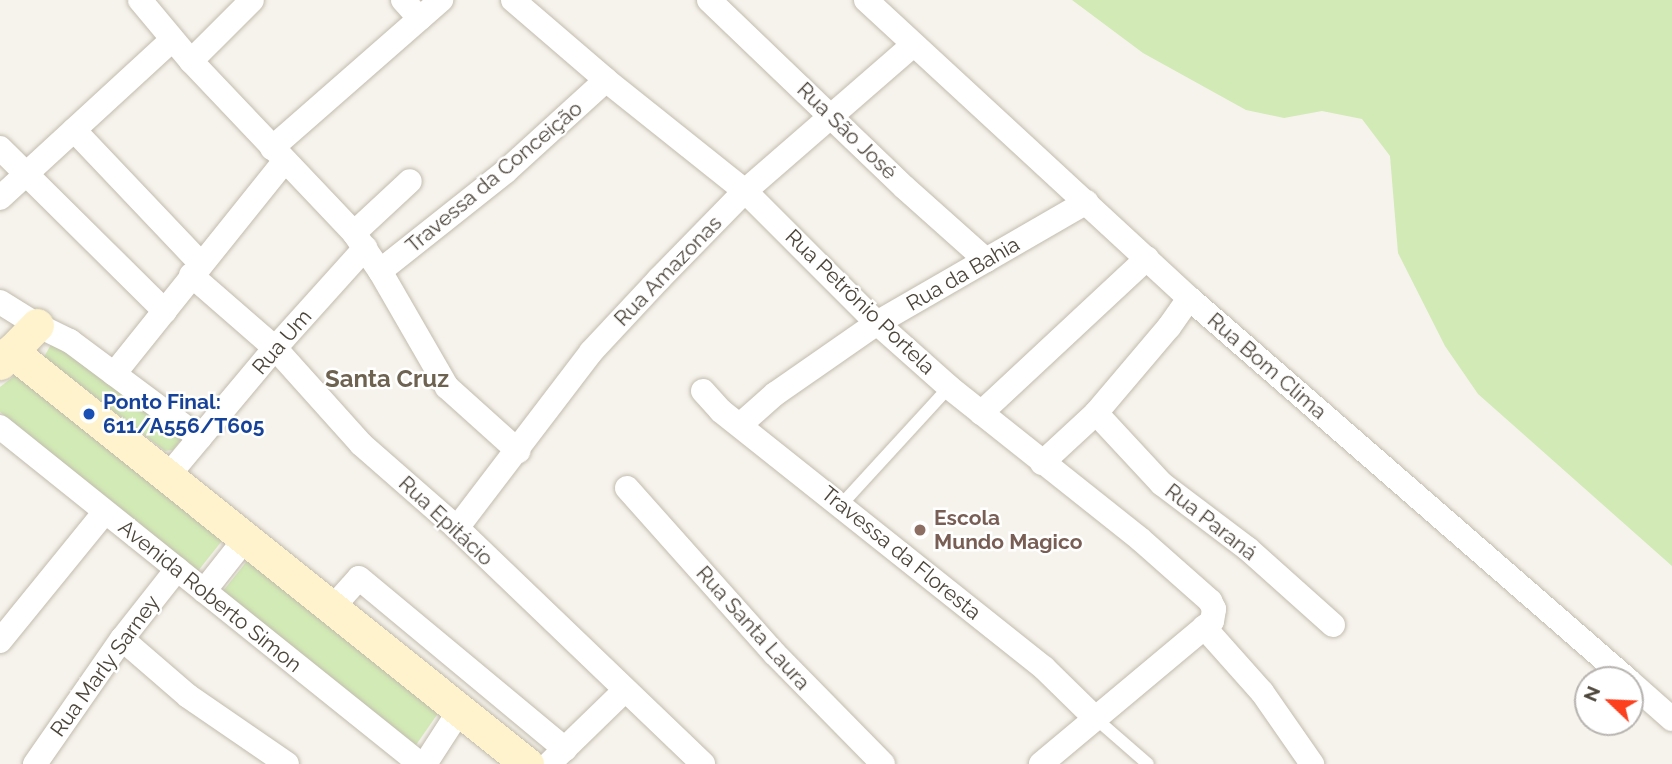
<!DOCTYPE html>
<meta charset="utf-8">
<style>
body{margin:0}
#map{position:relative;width:1672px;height:764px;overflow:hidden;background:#f6f3ec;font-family:Raleway,sans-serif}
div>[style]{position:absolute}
.green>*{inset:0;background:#d2eab5}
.roads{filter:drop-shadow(0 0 2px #c2bbae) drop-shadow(0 0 2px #c2bbae)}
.lane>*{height:12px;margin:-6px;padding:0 6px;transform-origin:6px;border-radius:6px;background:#fff}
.street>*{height:24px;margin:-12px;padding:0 12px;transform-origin:12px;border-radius:12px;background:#fff}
.secondary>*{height:33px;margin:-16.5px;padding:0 16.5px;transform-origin:16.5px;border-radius:16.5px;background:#fff3cd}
.dots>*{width:19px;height:19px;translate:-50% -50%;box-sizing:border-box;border:4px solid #fff;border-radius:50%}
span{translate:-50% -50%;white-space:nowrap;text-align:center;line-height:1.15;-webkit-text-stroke:5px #fff;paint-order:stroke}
.street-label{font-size:21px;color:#4b4439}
.transit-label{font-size:21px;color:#164399;font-weight:700}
.left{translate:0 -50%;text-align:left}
.education-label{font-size:21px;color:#785e54;font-weight:700}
.quarter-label{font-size:24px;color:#6e6250;font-weight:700}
.north{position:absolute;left:1574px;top:666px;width:70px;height:70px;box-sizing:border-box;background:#fff;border:2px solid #b7b4b0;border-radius:50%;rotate:293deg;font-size:19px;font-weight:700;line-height:28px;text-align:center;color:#4b4439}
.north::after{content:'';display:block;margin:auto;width:24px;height:32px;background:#fc3f1d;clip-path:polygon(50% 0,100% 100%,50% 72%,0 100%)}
</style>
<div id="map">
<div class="green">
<div style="clip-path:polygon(1072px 0,1672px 0,1672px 566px,1478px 394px,1445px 346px,1398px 253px,1390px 156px,1362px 119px,1322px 111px,1284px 118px,1246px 110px,1143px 53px)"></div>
<div style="clip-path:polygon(53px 341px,179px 433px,180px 441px,173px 450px,165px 451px,44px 357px)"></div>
<div style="clip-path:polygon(18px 373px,225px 537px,198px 571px,0 412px,0 387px)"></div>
<div style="clip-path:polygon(251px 556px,441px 709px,416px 745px,223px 591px)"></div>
</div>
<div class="roads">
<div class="lane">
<div style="left:841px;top:505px;width:160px;rotate:-47.5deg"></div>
<div style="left:1095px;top:718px;width:70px;rotate:41deg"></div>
</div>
<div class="street">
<div style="left:140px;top:0;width:80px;rotate:50.1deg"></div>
<div style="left:191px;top:61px;width:237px;rotate:46.5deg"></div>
<div style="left:354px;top:233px;width:46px;rotate:55.6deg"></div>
<div style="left:380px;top:271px;width:134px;rotate:60deg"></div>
<div style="left:447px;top:387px;width:96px;rotate:42deg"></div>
<div style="left:403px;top:0;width:25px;rotate:48deg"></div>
<div style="left:513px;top:0;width:123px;rotate:40.7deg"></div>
<div style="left:606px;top:80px;width:178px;rotate:38.6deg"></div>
<div style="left:745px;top:191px;width:187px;rotate:45deg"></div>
<div style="left:877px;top:323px;width:96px;rotate:41.6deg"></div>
<div style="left:949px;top:387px;width:244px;rotate:38.5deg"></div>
<div style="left:1140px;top:539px;width:94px;rotate:41.5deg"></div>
<div style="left:1210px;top:601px;width:9px;rotate:63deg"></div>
<div style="left:1214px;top:609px;width:12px;rotate:99deg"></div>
<div style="left:1212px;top:621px;width:223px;rotate:140.1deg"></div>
<div style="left:709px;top:0;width:270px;rotate:43.8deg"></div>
<div style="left:904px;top:187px;width:110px;rotate:41.7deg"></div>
<div style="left:866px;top:0;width:439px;rotate:42.7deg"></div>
<div style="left:1189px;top:298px;width:582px;rotate:41.03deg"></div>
<div style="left:191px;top:61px;width:86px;rotate:-45deg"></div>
<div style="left:74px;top:130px;width:183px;rotate:46.5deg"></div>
<div style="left:0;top:148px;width:232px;rotate:44.7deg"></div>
<div style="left:272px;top:148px;width:225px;rotate:-41.2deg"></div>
<div style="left:0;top:198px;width:234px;rotate:-42.6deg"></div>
<div style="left:354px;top:233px;width:76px;rotate:-42.9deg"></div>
<div style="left:380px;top:271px;width:161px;rotate:-38.4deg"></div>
<div style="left:506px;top:171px;width:135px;rotate:-42.3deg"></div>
<div style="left:191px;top:275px;width:111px;rotate:41deg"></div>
<div style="left:275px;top:348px;width:129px;rotate:48.1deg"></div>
<div style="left:361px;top:444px;width:128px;rotate:41.2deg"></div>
<div style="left:457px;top:528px;width:341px;rotate:43.8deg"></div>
<div style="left:0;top:302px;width:44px;rotate:31.9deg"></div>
<div style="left:37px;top:325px;width:37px;rotate:26deg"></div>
<div style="left:70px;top:341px;width:162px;rotate:36.7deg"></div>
<div style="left:114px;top:374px;width:272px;rotate:-51.3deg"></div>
<div style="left:703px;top:391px;width:27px;rotate:48deg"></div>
<div style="left:721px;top:411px;width:413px;rotate:38.5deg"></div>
<div style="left:1044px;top:668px;width:71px;rotate:44.4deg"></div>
<div style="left:981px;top:413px;width:227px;rotate:-43deg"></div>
<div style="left:1096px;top:413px;width:97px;rotate:47.1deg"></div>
<div style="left:1162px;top:484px;width:108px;rotate:37.1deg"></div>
<div style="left:1248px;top:549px;width:114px;rotate:41.8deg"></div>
<div style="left:740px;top:425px;width:47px;rotate:-41.5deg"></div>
<div style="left:775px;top:394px;width:124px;rotate:-34.8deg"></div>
<div style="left:877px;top:323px;width:242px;rotate:-30deg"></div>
<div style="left:0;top:427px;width:538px;rotate:38.74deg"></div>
<div style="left:1042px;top:463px;width:74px;rotate:-42.8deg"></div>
<div style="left:1096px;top:413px;width:113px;rotate:-49.7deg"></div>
<div style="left:1169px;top:327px;width:35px;rotate:-55deg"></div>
<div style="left:167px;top:477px;width:168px;rotate:-50.1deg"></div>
<div style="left:275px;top:348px;width:135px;rotate:-48deg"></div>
<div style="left:627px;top:488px;width:222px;rotate:48.3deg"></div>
<div style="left:775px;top:654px;width:154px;rotate:45.5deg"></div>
<div style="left:457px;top:528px;width:221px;rotate:-52.7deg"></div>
<div style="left:591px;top:352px;width:100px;rotate:-47deg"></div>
<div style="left:659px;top:279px;width:123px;rotate:-45.7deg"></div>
<div style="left:745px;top:191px;width:223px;rotate:-41deg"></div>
<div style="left:204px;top:591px;width:66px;rotate:-51.7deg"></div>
<div style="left:332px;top:608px;width:40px;rotate:-48deg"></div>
<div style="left:359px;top:578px;width:268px;rotate:39.7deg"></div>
<div style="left:1204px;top:627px;width:87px;rotate:48.3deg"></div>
<div style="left:1262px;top:692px;width:88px;rotate:55.2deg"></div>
<div style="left:122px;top:639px;width:87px;rotate:40.8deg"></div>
<div style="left:188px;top:696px;width:120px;rotate:34.5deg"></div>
<div style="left:0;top:641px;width:166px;rotate:-50.9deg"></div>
<div style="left:1630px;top:682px;width:56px;rotate:41.4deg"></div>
<div style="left:35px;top:764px;width:152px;rotate:-55.2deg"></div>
<div style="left:122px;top:639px;width:89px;rotate:-51.8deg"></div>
<div style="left:425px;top:764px;width:64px;rotate:-57.1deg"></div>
<div style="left:549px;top:764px;width:106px;rotate:-44.2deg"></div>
</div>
<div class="secondary">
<div style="left:11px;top:351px;width:661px;rotate:38.67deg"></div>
<div style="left:0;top:363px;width:53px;rotate:-45.8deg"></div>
</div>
</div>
<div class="dots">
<div style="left:89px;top:414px;background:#1a4fb4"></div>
<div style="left:920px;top:530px;background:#8d6e63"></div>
</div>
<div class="street-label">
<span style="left:847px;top:131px;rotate:44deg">Rua São José</span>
<span style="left:494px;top:177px;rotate:-40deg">Travessa da Conceição</span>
<span style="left:668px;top:271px;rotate:-46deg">Rua Amazonas</span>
<span style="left:963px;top:274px;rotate:-30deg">Rua da Bahia</span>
<span style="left:860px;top:302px;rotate:44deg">Rua Petrônio Portela</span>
<span style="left:282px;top:342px;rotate:-49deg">Rua Um</span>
<span style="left:1267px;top:366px;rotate:41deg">Rua Bom Clima</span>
<span style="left:446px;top:521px;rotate:43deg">Rua Epitácio</span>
<span style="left:1211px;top:522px;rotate:38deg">Rua Paraná</span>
<span style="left:901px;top:553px;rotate:39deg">Travessa da Floresta</span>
<span style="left:210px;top:596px;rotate:39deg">Avenida Roberto Simon</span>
<span style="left:753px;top:628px;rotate:48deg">Rua Santa Laura</span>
<span style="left:105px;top:666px;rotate:-54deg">Rua Marly Sarney</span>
</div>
<div class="transit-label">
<span class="left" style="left:103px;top:414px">Ponto Final:<br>611/A556/T605</span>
</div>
<div class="education-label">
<span class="left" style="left:934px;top:530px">Escola<br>Mundo Magico</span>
</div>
<div class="quarter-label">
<span style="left:387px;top:379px">Santa Cruz</span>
</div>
<div class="north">N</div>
</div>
